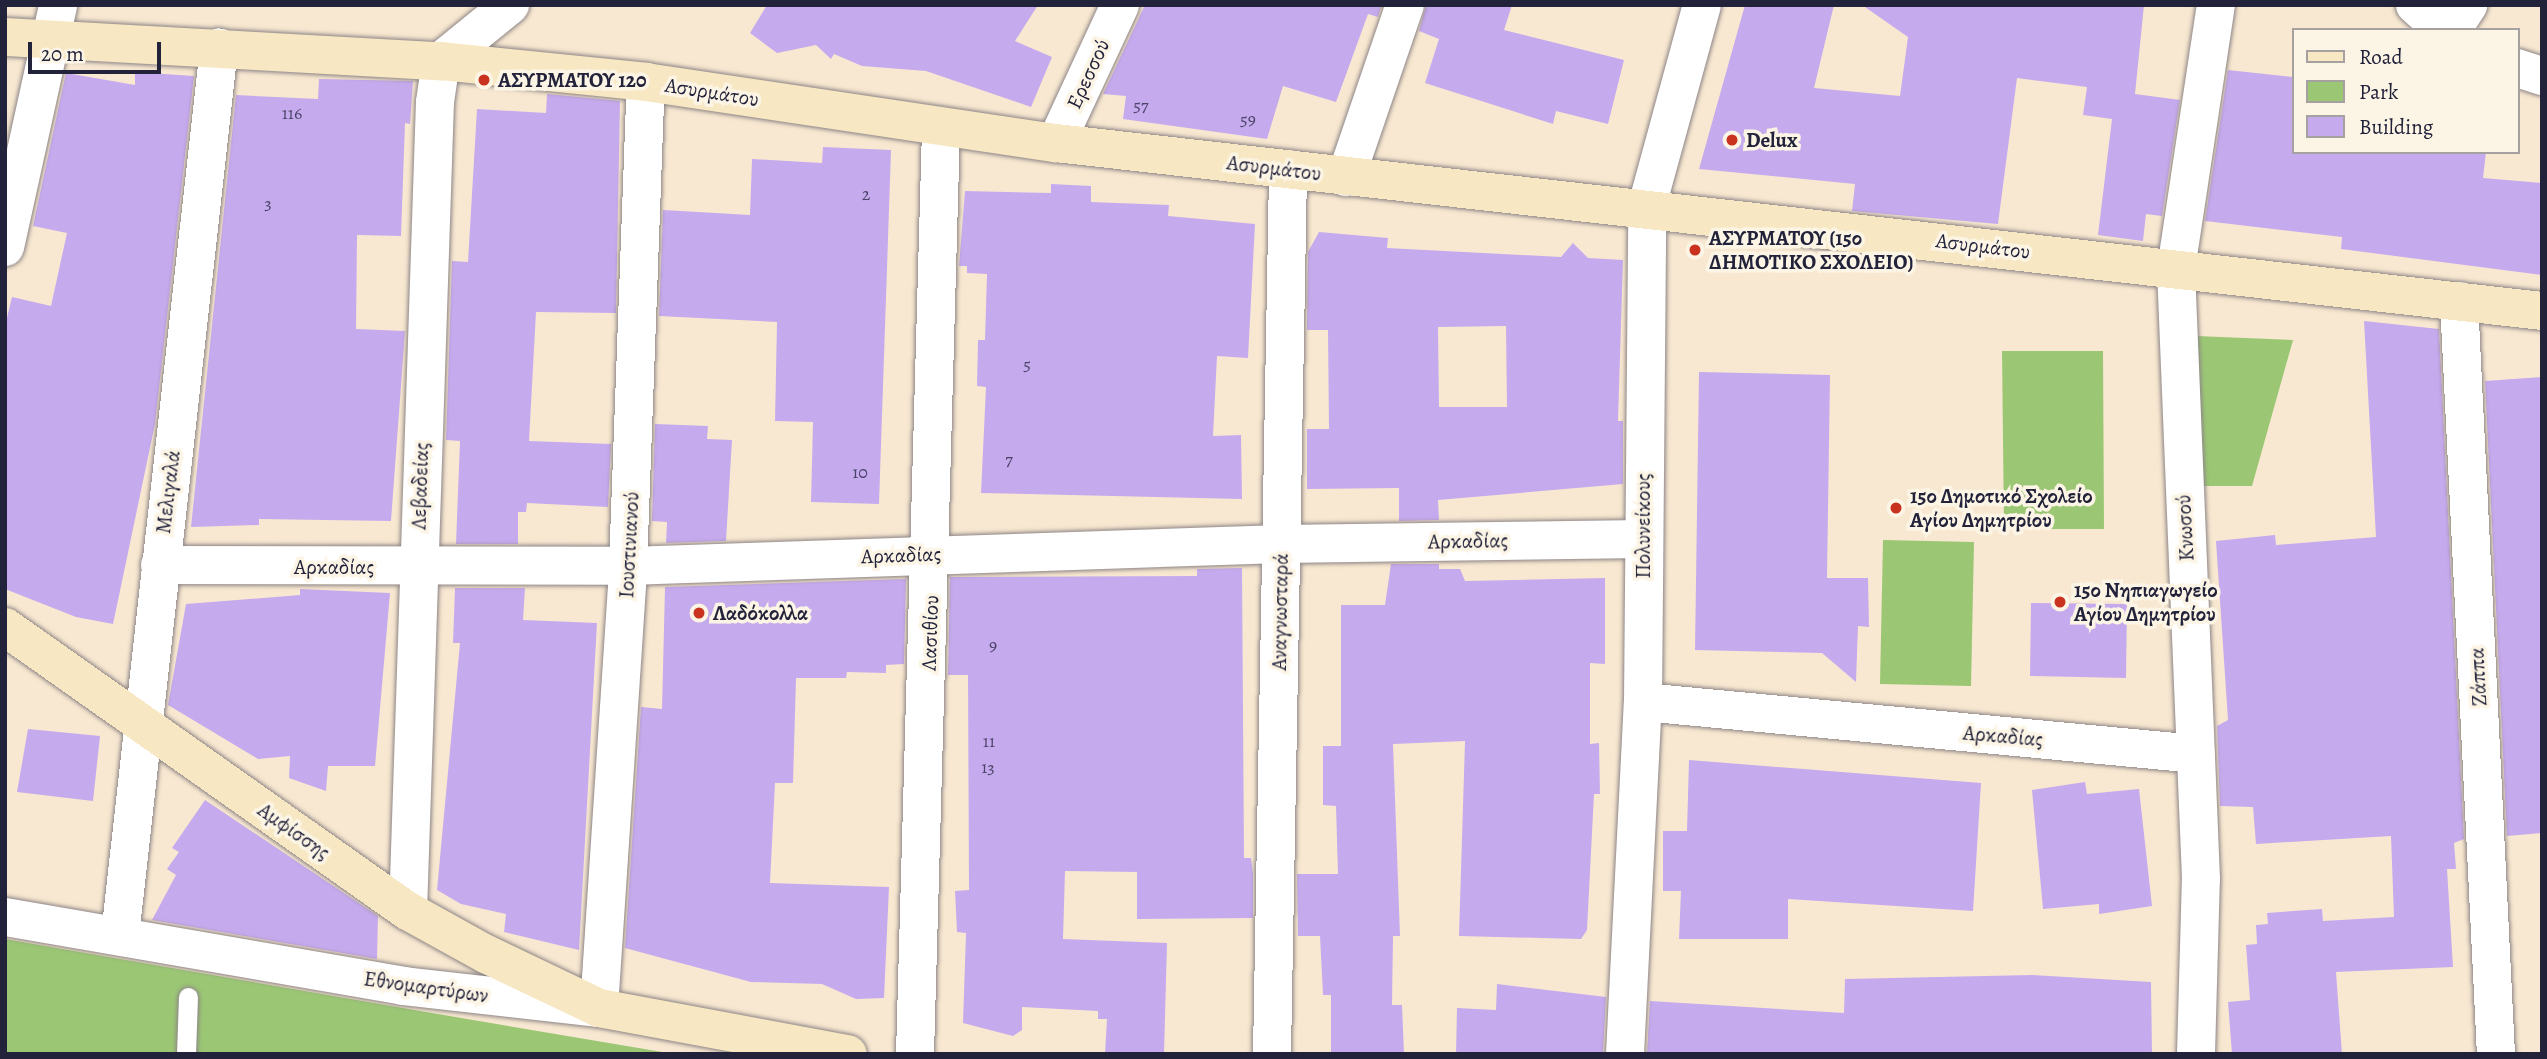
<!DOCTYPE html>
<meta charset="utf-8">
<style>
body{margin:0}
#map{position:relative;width:2547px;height:1059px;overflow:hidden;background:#f8e8d1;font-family:Alegreya,serif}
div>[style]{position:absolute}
.green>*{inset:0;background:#9bc774}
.building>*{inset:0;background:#c6aaee}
.roads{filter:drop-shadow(0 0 2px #8d8586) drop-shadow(0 0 2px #8d8586)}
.lane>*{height:19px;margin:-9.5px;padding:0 9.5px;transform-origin:9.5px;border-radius:9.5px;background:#fff}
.street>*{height:38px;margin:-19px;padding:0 19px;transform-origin:19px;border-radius:19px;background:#fff}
.secondary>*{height:38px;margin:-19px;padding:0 19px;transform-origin:19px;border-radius:19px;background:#f7e8c3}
.dots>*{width:19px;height:19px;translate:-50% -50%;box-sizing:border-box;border:4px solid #fcf5e5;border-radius:50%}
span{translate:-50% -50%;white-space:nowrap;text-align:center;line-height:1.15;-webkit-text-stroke:7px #fcf5e5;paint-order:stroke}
.number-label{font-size:18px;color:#4b4468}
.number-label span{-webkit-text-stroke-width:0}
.street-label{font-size:21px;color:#22223b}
.poi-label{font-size:21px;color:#22223b;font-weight:700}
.left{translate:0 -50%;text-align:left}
.frame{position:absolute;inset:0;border:7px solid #22223b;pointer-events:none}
.legend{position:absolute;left:2292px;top:28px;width:228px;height:126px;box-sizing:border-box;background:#fcf5e5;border:2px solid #a5a1a1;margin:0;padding:9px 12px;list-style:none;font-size:21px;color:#22223b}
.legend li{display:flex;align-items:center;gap:14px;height:35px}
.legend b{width:35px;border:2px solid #a5a1a1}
.scale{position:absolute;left:28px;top:42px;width:133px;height:32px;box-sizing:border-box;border:4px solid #22223b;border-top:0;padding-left:9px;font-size:21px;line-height:24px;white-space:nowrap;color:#22223b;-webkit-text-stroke:5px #fcf5e5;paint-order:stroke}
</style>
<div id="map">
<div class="green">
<div style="clip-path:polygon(2196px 336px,2293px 340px,2252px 486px,2201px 486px)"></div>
<div style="clip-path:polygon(2002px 351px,2103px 351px,2104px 529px,2004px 529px)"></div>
<div style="clip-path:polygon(1883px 540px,1974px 542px,1971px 686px,1880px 684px)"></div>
<div style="clip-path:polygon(5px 939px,426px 1012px,674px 1054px,5px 1054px)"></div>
</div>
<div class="building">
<div style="clip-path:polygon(767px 5px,1038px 5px,1015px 41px,1052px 57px,1031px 107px,926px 71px,862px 66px,834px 54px,831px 59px,816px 45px,777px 53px,750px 33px)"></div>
<div style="clip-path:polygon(1145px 5px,1382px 5px,1378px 17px,1368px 14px,1336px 102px,1283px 86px,1267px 139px,1123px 119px,1126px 96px,1103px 94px)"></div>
<div style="clip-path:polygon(1426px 5px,1512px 5px,1504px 30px,1624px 60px,1608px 124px,1556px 111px,1553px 124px,1425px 83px,1439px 39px,1419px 31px)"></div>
<div style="clip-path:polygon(1745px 5px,1834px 5px,1814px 88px,1900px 96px,1908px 37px,1862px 5px,2144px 5px,2135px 94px,2180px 100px,2162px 216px,2146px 214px,2143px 241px,2098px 235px,2112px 119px,2083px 115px,2087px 87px,2017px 78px,1998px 224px,1852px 211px,1855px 184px,1699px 169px)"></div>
<div style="clip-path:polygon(2228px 70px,2293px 77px,2293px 152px,2486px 152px,2483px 178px,2542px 183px,2542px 275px,2341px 249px,2342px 237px,2205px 221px)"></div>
<div style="clip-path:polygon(135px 72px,194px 76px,155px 424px,113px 624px,76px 617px,5px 589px,5px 326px,12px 297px,51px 306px,67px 233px,33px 226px,66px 73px,135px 85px)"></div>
<div style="clip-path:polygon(319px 79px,413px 81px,410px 124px,405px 123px,401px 236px,357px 235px,356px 329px,405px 331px,391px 521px,259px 519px,259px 525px,191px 527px,236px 95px,318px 99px)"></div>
<div style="clip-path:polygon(547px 94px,620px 101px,616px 313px,536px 312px,529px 441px,611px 444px,608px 507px,527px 503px,526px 512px,518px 512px,518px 544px,456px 544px,460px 441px,446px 440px,452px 261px,468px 262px,477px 109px,546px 113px)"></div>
<div style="clip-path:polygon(823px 147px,891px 150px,879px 504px,811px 502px,813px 422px,775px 421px,777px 322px,659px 316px,663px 210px,750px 215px,752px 159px,822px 163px)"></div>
<div style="clip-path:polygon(1051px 184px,1091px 186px,1091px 202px,1169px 205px,1168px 216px,1255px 224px,1248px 358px,1217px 356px,1213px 436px,1241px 435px,1242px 499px,981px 493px,986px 387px,977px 386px,978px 340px,985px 340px,987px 274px,967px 273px,967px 266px,959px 266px,965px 191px,1051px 193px)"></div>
<div style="clip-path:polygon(evenodd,1319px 232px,1388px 238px,1387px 248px,1561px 257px,1573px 243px,1588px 258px,1623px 260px,1618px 421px,1623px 421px,1623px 484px,1438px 500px,1439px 520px,1399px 521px,1399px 488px,1307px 489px,1307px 429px,1329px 429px,1328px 330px,1307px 330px,1308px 252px,1319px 232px,1506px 326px,1507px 407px,1439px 407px,1438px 327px,1506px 326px)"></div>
<div style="clip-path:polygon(2364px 321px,2439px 329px,2464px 839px,2454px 843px,2456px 869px,2447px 869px,2453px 967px,2336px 972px,2342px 1054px,2232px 1054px,2228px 1002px,2250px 1000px,2246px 945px,2257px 944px,2256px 925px,2268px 924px,2267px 913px,2322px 909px,2323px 921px,2394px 917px,2391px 836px,2256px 844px,2253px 807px,2220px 806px,2217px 726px,2228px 720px,2216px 541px,2275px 535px,2276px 545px,2376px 537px)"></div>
<div style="clip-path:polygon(1699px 372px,1830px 375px,1827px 578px,1868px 578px,1869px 627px,1858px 626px,1856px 682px,1822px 653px,1695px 650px)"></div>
<div style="clip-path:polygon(2542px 377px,2542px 833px,2507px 836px,2485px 381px)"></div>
<div style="clip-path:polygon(655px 424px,708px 426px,707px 439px,732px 440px,726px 541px,666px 543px,667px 522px,652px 521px)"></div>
<div style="clip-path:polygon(1391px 564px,1439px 564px,1439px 569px,1460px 569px,1465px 581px,1605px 578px,1605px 664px,1590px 663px,1590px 744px,1599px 743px,1600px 794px,1594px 794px,1587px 930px,1581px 939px,1459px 936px,1465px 741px,1393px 744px,1400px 936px,1393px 936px,1392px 1005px,1402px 1005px,1404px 1054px,1331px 1054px,1331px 995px,1323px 995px,1320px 936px,1298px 936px,1297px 874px,1338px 874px,1336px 806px,1323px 805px,1323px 746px,1341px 746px,1341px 605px,1385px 605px)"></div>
<div style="clip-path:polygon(1242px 568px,1244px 858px,1251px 858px,1253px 874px,1253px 918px,1137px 919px,1137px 872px,1065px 871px,1063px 939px,1167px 943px,1164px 1054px,1105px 1054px,1107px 1019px,1098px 1019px,1098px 1011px,1022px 1007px,1022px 1030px,1013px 1036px,963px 1023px,966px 933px,957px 932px,955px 891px,969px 890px,968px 675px,948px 675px,950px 577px,1197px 576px,1197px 569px)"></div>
<div style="clip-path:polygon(906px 579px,904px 664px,886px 665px,886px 673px,847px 672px,846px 678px,796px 678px,793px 783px,775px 783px,770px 883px,889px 887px,884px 998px,856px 999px,822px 984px,751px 982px,625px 948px,641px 707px,662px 709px,665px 587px)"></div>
<div style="clip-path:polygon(455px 588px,525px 588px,523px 620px,597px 623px,579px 950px,504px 932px,506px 914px,461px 904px,437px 890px,460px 643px,453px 643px)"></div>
<div style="clip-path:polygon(300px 589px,390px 593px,375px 766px,328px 766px,326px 791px,289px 778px,290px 756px,258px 759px,168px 705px,186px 604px,300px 595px)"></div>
<div style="clip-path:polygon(2031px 603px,2127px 604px,2126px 678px,2030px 676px)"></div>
<div style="clip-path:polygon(28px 729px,100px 736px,93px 801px,17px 792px)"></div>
<div style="clip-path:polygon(1689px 760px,1981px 783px,1973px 911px,1788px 899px,1788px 939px,1679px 939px,1681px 891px,1663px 891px,1663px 831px,1687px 831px)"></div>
<div style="clip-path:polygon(2085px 782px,2087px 794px,2139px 789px,2152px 906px,2099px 914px,2099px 904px,2043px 909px,2032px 790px)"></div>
<div style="clip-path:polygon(205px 800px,378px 916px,377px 959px,152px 920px,176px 875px,167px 869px,179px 852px,172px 848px)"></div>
<div style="clip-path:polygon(2032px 975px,2151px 982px,2152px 1054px,1647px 1054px,1650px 1001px,1844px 1013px,1845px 979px)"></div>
<div style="clip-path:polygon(1497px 984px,1606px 997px,1603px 1054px,1456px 1054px,1457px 1008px,1496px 1010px)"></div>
</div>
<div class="roads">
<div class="lane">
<div style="left:186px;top:1054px;width:57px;rotate:-88deg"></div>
</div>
<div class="street">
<div style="left:2415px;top:5px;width:38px;rotate:42deg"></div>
<div style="left:2452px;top:30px;width:30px;rotate:-57deg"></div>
<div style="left:2517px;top:68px;width:26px;rotate:18deg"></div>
<div style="left:1056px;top:143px;width:152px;rotate:-65.1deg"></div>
<div style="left:1346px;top:177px;width:182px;rotate:-71.1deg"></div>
<div style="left:5px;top:247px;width:248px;rotate:-77.6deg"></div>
<div style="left:2459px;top:301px;width:754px;rotate:87.19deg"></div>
<div style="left:160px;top:565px;width:468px;rotate:0.1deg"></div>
<div style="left:628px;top:566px;width:654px;rotate:-1.93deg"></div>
<div style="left:1282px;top:544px;width:360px;rotate:-0.8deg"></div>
<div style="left:1643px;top:702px;width:555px;rotate:5.37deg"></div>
<div style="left:408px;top:911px;width:809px;rotate:-88.09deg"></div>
<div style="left:435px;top:102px;width:41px;rotate:-81.7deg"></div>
<div style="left:441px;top:61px;width:89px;rotate:-39.1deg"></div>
<div style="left:5px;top:917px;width:404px;rotate:9.8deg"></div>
<div style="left:403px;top:986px;width:197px;rotate:6.4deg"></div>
<div style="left:599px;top:1008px;width:443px;rotate:-86.2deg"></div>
<div style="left:628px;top:566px;width:484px;rotate:-87.9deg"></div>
<div style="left:120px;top:936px;width:894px;rotate:-83.64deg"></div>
<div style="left:915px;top:1054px;width:925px;rotate:-88.39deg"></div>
<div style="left:1272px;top:1054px;width:885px;rotate:-88.96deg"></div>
<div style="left:1625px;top:1054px;width:352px;rotate:-87.1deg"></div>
<div style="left:1643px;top:702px;width:496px;rotate:-89.5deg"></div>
<div style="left:1647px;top:206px;width:208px;rotate:-74.7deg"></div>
<div style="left:2196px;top:1054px;width:175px;rotate:-88.4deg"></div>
<div style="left:2201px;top:879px;width:611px;rotate:-92.35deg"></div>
<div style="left:2176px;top:269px;width:267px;rotate:-81.4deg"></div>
</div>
<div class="secondary">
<div style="left:5px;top:37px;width:437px;rotate:3.2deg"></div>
<div style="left:441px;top:61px;width:206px;rotate:5.8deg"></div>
<div style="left:646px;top:82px;width:415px;rotate:8.5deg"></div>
<div style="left:1056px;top:143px;width:1495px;rotate:6.45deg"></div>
<div style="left:5px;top:627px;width:493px;rotate:35.2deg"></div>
<div style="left:408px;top:911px;width:89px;rotate:28.9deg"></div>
<div style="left:486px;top:954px;width:125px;rotate:25.5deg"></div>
<div style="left:599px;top:1008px;width:253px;rotate:10.5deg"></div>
</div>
</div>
<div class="dots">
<div style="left:484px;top:80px;background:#c8321e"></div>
<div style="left:1732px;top:140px;background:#c8321e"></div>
<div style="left:1695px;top:250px;background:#c8321e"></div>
<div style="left:1896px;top:508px;background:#c8321e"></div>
<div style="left:2060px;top:602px;background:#c8321e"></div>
<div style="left:699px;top:613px;background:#c8321e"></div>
</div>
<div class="number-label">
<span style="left:1141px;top:105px">57</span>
<span style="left:292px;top:113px">116</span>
<span style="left:1248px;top:119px">59</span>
<span style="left:866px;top:194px">2</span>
<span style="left:268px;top:203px">3</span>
<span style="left:1027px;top:364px">5</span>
<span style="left:1009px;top:459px">7</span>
<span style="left:860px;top:472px">10</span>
<span style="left:993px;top:645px">9</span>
<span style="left:989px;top:741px">11</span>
<span style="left:988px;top:767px">13</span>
</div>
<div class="street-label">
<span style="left:1088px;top:74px;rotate:-65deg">Ερεσσού</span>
<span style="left:712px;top:92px;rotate:9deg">Ασυρμάτου</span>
<span style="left:1274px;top:168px;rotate:7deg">Ασυρμάτου</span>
<span style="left:1983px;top:246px;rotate:7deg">Ασυρμάτου</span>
<span style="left:420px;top:486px;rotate:-88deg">Λεβαδείας</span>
<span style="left:168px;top:492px;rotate:-83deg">Μελιγαλά</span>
<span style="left:1643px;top:526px;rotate:-90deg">Πολυνείκους</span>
<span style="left:2185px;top:528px;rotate:-93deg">Κνωσού</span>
<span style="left:1468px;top:541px;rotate:-1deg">Αρκαδίας</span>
<span style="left:629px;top:545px;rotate:-87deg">Ιουστινιανού</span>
<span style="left:901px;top:555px;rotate:-2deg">Αρκαδίας</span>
<span style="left:334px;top:567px">Αρκαδίας</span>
<span style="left:1280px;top:612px;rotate:-89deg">Αναγνωσταρά</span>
<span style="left:930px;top:633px;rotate:-88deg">Λασιθίου</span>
<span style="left:2478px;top:677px;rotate:-93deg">Ζάππα</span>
<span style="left:2003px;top:736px;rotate:5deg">Αρκαδίας</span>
<span style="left:294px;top:831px;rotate:35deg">Αμφίσσης</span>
<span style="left:426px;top:987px;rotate:8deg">Εθνομαρτύρων</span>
</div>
<div class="poi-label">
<span class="left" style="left:498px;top:80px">ΑΣΥΡΜΑΤΟΥ 120</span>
<span class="left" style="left:1746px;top:140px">Delux</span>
<span class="left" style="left:1709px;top:250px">ΑΣΥΡΜΑΤΟΥ (15ο<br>ΔΗΜΟΤΙΚΟ ΣΧΟΛΕΙΟ)</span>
<span class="left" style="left:1910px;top:508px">15ο Δημοτικό Σχολείο<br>Αγίου Δημητρίου</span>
<span class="left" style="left:2074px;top:602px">15ο Νηπιαγωγείο<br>Αγίου Δημητρίου</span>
<span class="left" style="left:713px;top:613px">Λαδόκολλα</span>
</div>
<div class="frame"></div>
<ul class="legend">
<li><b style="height:9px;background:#f7e8c3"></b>Road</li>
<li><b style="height:19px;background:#9bc774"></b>Park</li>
<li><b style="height:19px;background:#c6aaee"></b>Building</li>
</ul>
<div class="scale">20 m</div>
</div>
